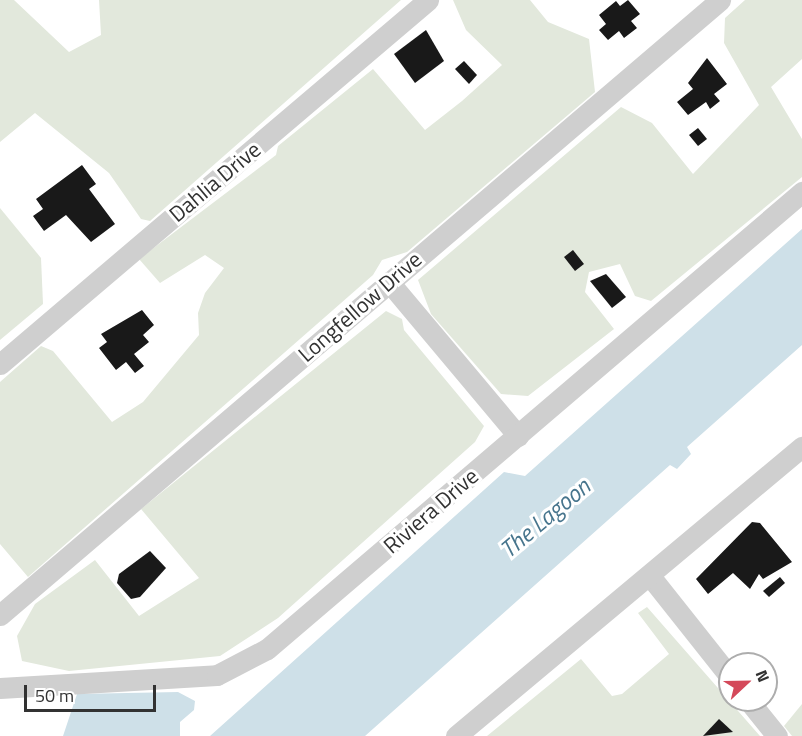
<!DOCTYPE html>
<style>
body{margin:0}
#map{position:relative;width:802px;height:736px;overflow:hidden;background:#fff;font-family:"Titillium Web",sans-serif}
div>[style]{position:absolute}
.green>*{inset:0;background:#e2e8dc}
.water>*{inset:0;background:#cee0e8}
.building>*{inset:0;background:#191919}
.minor>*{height:21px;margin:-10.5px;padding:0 10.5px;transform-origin:10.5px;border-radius:10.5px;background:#cfcfcf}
span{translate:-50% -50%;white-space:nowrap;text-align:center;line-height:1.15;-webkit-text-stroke:6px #fff;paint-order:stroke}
.street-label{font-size:22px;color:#323232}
.water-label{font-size:24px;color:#47758d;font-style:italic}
.north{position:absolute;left:718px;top:652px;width:60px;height:60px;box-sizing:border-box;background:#fff;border:2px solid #adadad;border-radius:50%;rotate:68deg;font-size:16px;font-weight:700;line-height:24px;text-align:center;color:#323232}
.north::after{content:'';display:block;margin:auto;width:21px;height:27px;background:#d4495a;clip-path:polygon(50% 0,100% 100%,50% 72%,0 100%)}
.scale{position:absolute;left:24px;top:685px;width:132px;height:27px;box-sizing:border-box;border:3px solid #323232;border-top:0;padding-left:8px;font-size:18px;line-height:21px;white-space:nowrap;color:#323232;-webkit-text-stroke:4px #fff;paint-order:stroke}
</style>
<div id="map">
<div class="green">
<div style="clip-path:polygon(0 0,14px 0,69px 52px,101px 35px,99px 0,401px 0,150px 221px,141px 219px,109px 173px,35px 113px,0 142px)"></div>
<div style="clip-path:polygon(453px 0,530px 0,548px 22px,589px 39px,595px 92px,407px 252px,382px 260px,373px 275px,28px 577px,0 544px,0 382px,41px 346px,53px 351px,112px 422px,143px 402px,199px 335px,198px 313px,205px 293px,224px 268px,205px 255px,160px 283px,139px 259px,276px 155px,278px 146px,373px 69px,425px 130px,462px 101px,502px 65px,466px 30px)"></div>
<div style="clip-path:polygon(745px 0,802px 0,802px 59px,771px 87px,802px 139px,802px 177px,651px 301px,635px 296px,620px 264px,589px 272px,585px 292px,614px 329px,528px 396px,501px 394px,431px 314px,418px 280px,621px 107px,652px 123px,693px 174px,759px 105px,724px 43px,725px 18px)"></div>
<div style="clip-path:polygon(0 208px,41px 258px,43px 304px,0 340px)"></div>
<div style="clip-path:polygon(386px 311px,402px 319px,404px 330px,484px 426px,475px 442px,278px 618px,220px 656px,69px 671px,22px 661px,17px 636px,35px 604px,95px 560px,139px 616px,199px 578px,141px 509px)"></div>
<div style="clip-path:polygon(647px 607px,760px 736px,487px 736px,581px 659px,612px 696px,622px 694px,669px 654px,638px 613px)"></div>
<div style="clip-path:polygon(802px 704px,802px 736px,792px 736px,784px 726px)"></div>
</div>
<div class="water">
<div style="clip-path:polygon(802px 229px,802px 345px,687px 447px,691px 454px,677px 469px,670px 465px,365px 736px,210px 736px,504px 472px,525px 476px)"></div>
<div style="clip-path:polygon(178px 692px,195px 701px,194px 710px,180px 722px,180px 736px,63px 736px,77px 694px)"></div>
</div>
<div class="building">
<div style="clip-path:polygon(628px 0,640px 14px,631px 21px,637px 28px,624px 38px,619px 31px,608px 40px,599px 30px,606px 24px,599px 15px,616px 1px,620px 6px)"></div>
<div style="clip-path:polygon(426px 30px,444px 61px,415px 83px,394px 54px)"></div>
<div style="clip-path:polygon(707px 58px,727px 84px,714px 94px,720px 101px,710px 109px,706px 102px,688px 115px,677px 102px,693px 89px,688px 83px)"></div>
<div style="clip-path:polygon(464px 61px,477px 75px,469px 84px,455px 69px)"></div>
<div style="clip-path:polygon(698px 128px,707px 139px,698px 146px,689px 135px)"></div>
<div style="clip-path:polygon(82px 165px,96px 184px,89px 189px,115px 224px,91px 242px,66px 215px,44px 231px,33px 216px,43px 209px,36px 199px)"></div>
<div style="clip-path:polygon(573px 250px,584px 264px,575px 271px,564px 257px)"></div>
<div style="clip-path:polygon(606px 274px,626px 297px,612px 308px,590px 281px)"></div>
<div style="clip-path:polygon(142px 310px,154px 325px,143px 335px,149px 342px,134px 354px,144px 366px,135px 373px,126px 362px,116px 370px,99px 348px,107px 342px,101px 334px)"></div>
<div style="clip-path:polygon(752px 522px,760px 523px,792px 562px,763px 579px,759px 574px,750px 589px,733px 573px,708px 594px,696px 579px)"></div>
<div style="clip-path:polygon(150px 551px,166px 568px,140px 597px,131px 599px,117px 583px,119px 574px)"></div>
<div style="clip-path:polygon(780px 577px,785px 583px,769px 597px,763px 591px)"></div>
<div style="clip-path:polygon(719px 719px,733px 732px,703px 736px)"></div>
</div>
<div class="minor">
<div style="left:389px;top:282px;width:201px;rotate:50deg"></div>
<div style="left:0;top:364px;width:562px;rotate:-40.38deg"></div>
<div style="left:650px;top:576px;width:129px;rotate:51.6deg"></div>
<div style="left:0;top:615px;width:947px;rotate:-40.5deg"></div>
<div style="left:0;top:688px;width:217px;rotate:-3.4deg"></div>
<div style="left:217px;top:675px;width:56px;rotate:-27.5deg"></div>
<div style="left:267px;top:649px;width:704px;rotate:-40.5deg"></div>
<div style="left:748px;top:700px;width:46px;rotate:51.1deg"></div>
<div style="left:456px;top:736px;width:451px;rotate:-39.9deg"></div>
</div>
<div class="street-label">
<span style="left:215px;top:182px;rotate:-40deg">Dahlia Drive</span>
<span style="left:360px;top:307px;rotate:-41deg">Longfellow Drive</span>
<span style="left:431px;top:511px;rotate:-41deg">Riviera Drive</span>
</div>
<div class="water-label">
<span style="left:545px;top:518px;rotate:-40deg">The Lagoon</span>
</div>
<div class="north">N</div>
<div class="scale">50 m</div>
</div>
